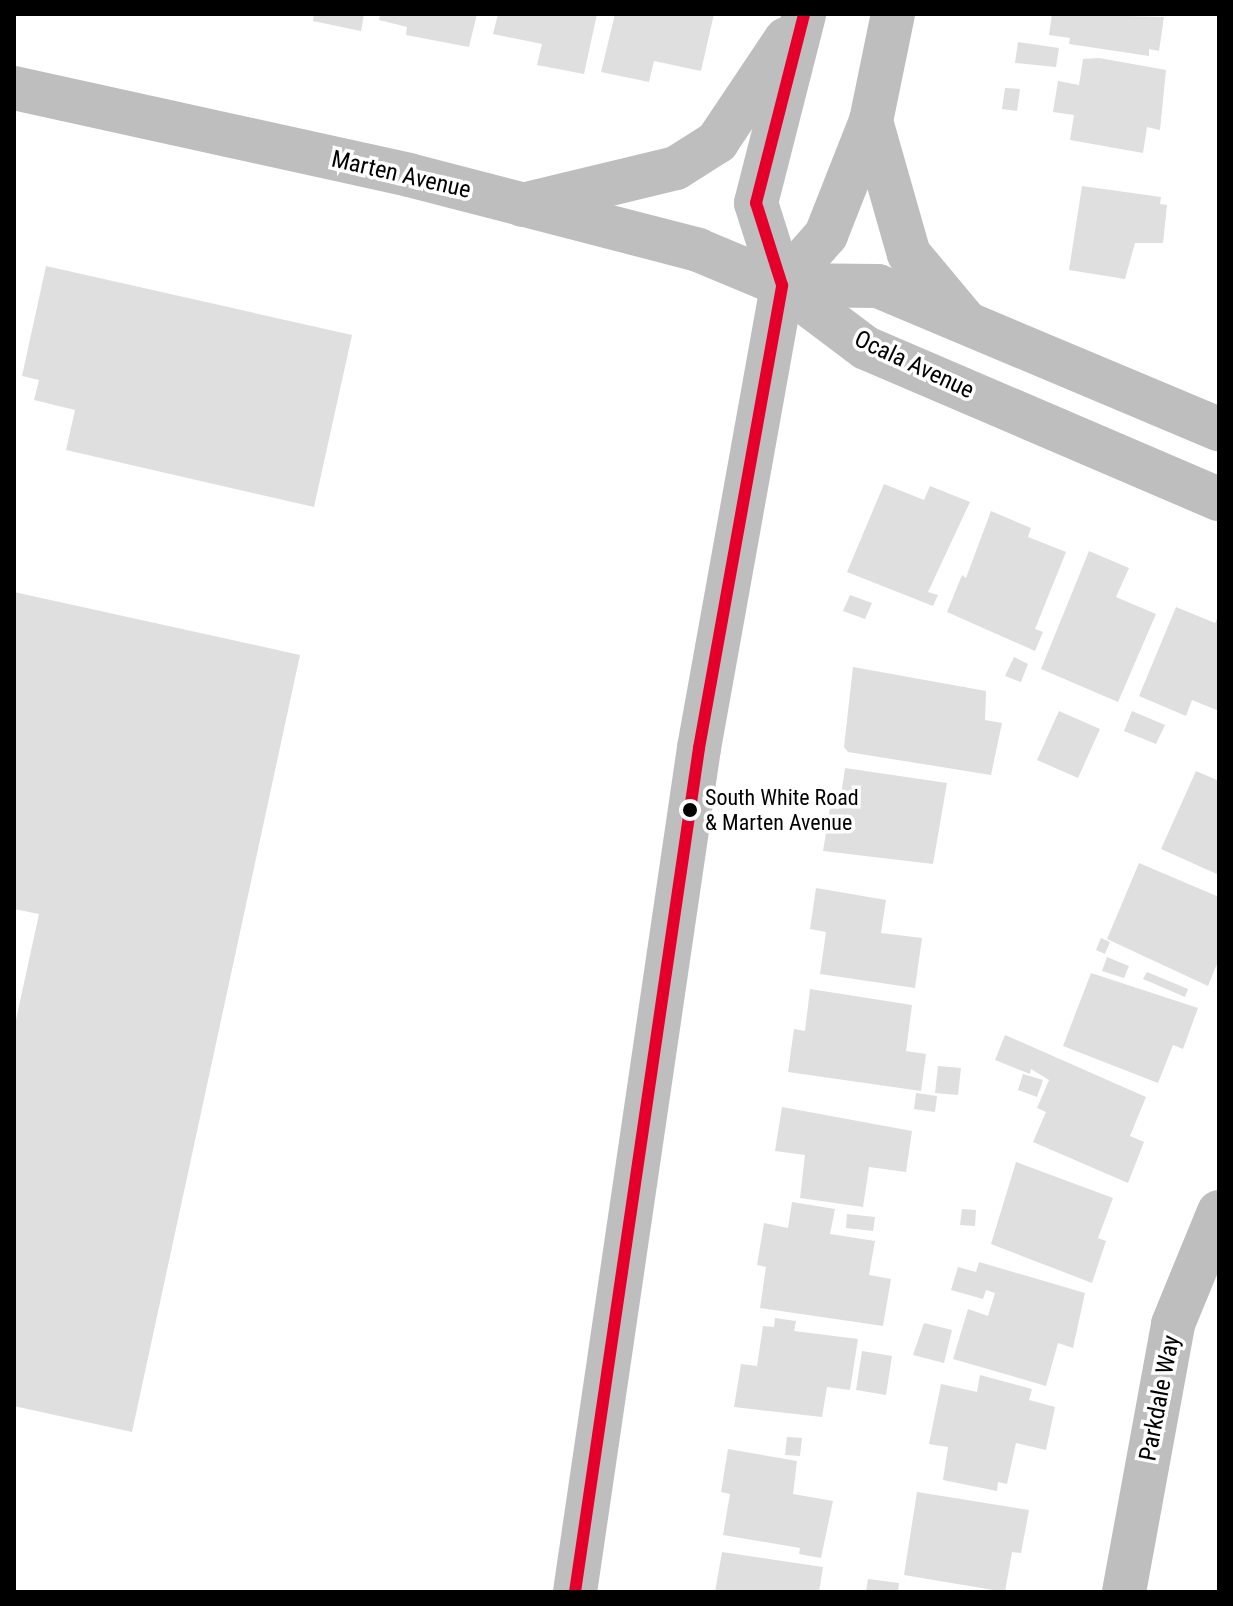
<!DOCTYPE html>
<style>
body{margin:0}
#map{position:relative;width:1233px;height:1606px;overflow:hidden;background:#fff;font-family:"Roboto Condensed",sans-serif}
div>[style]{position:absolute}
.building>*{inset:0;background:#dfdfdf}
.minor>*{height:44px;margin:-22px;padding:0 22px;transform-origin:22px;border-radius:22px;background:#bebebe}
.major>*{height:44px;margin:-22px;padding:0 22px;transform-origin:22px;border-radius:22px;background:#bebebe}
.bus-1>*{height:12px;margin:-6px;padding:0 6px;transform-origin:6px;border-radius:6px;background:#e4002b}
.dots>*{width:22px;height:22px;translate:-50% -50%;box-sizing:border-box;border:4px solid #fff;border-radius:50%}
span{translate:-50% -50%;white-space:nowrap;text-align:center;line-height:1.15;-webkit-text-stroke:7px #fff;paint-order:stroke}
.bus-label{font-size:22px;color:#000}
.left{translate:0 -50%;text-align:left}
.street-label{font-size:24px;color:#000}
.frame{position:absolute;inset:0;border:16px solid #000;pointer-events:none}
</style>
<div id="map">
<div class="building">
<div style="clip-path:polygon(314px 14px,364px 14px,361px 31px,313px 21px)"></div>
<div style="clip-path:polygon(380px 14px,477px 14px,469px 47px,406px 35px,407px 27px,379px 20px)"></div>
<div style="clip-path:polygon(498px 14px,597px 14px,584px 74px,537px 65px,542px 44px,493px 34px)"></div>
<div style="clip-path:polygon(615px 14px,714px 14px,701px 71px,654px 61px,649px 82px,601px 72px)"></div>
<div style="clip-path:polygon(1052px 14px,1164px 17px,1159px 51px,1149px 49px,1149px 56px,1069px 44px,1070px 38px,1049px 35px)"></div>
<div style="clip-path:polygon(1018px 42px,1059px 48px,1056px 67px,1015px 63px)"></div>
<div style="clip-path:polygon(1099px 58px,1166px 70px,1160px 130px,1147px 127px,1143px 153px,1070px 140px,1074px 115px,1053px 112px,1058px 81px,1079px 85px,1083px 59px)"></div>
<div style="clip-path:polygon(1005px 88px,1020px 89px,1017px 111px,1002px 109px)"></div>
<div style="clip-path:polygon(1082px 186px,1161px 197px,1160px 204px,1167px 205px,1163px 243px,1135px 243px,1125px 279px,1069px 270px)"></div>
<div style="clip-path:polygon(46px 266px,352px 335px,314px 507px,66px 450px,75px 410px,34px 400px,39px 380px,22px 376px)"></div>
<div style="clip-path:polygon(884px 484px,924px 500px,930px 486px,970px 502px,928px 592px,938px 595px,933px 606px,847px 572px)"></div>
<div style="clip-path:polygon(991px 511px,1031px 528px,1028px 537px,1066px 552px,1035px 629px,1043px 632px,1035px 651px,947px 612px,962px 575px,966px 578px)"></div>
<div style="clip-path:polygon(1089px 551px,1129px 568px,1116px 597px,1156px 614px,1118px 702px,1041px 669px)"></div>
<div style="clip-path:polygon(14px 592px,300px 655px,132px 1432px,14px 1406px,14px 1029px,39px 914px,14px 909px)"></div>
<div style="clip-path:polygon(850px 595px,872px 603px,865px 619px,843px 611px)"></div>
<div style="clip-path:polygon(1176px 607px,1215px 623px,1219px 615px,1219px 711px,1192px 700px,1186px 716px,1139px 696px)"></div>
<div style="clip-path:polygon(1014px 657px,1028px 664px,1021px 682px,1005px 676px)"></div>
<div style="clip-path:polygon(853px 667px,986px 691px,985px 720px,1002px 723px,991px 775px,848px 752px,844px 747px)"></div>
<div style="clip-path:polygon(1059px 711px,1100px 729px,1078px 778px,1037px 760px)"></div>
<div style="clip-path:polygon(1132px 711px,1165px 725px,1156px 744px,1124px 731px)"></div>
<div style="clip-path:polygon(845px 768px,947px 783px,933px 864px,823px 851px,830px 808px,839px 809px)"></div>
<div style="clip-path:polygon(1196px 771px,1219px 781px,1219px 875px,1161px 849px)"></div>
<div style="clip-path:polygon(1139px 863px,1219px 897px,1219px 959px,1208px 986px,1107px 939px)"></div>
<div style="clip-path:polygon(816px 888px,886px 900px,881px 933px,922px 938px,915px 988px,820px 974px,826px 932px,810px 929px)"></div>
<div style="clip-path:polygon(1101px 938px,1110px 942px,1105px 954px,1096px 950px)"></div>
<div style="clip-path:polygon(1107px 957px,1129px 966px,1124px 978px,1102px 971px)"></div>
<div style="clip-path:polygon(1147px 972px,1188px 989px,1185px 997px,1143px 979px)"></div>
<div style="clip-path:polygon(1091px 973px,1198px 1008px,1183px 1049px,1173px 1045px,1158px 1083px,1063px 1046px)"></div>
<div style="clip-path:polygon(810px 989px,912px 1005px,906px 1051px,926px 1054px,921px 1091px,788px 1072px,794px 1029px,805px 1031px)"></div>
<div style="clip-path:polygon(1005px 1035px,1146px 1097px,1130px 1136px,1144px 1142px,1128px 1183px,1033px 1142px,1046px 1112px,1037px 1108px,1049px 1080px,1031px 1069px,1030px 1074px,995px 1060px)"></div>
<div style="clip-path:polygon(938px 1066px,961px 1068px,958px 1095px,935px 1093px)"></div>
<div style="clip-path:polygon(1023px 1074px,1043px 1080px,1037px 1097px,1018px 1090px)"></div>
<div style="clip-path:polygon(916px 1093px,937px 1096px,935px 1112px,914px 1109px)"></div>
<div style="clip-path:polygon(782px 1107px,912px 1131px,906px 1172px,869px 1167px,863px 1207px,800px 1198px,805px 1155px,775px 1151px)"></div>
<div style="clip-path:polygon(1016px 1162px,1113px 1198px,1098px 1238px,1106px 1241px,1092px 1283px,991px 1244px)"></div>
<div style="clip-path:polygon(792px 1202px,835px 1209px,830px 1234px,875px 1241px,869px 1275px,891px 1279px,883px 1326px,760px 1308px,766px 1267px,757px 1265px,764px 1223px,788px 1228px)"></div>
<div style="clip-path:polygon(962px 1209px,976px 1210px,975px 1226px,960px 1225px)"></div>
<div style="clip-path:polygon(847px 1214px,875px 1217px,873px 1231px,846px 1228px)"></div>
<div style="clip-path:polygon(979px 1262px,1085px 1293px,1073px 1348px,1058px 1343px,1046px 1386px,953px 1359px,968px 1309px,988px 1316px,995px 1293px,986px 1290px,983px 1299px,951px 1290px,958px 1267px,976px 1272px)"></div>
<div style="clip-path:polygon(775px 1318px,796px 1321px,794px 1331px,858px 1339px,850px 1390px,827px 1387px,822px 1417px,734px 1407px,741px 1364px,757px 1366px,763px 1326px,774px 1327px)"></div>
<div style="clip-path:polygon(924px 1323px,952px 1330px,944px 1363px,913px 1355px)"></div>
<div style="clip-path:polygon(862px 1351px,892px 1356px,886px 1395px,856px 1390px)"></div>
<div style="clip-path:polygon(980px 1375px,1032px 1389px,1029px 1400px,1055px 1407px,1046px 1450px,1016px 1443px,1007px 1484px,998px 1482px,997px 1491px,943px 1480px,948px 1447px,929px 1444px,941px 1384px,977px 1392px)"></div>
<div style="clip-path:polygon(787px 1437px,802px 1438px,800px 1456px,785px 1455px)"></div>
<div style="clip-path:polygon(728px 1449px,797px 1461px,793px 1494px,833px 1501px,821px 1558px,799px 1554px,800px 1548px,723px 1535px,730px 1494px,721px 1492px)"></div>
<div style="clip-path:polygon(917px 1492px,1029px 1510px,1021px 1553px,1012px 1552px,1005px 1592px,904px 1575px)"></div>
<div style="clip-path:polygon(722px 1552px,823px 1567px,819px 1592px,715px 1592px)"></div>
<div style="clip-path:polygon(868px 1579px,899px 1583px,898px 1592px,866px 1592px)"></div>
</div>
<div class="minor">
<div style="left:14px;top:88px;width:404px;rotate:12.4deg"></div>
<div style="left:409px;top:175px;width:299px;rotate:14.5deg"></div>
<div style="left:698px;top:250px;width:91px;rotate:22.6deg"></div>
<div style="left:782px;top:285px;width:105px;rotate:36.9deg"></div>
<div style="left:866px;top:348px;width:384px;rotate:23.2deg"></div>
<div style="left:782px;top:285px;width:96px;rotate:0.6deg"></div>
<div style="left:878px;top:286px;width:370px;rotate:22.8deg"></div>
<div style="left:1124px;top:1592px;width:272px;rotate:-79.6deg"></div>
<div style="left:1173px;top:1324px;width:121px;rotate:-67.7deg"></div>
</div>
<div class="major">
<div style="left:871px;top:121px;width:138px;rotate:74.1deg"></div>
<div style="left:909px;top:254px;width:87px;rotate:50.1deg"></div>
<div style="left:523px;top:205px;width:157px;rotate:-13.6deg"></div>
<div style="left:676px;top:168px;width:49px;rotate:-32.4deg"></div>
<div style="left:717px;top:142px;width:124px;rotate:-56.2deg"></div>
<div style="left:782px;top:285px;width:67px;rotate:-48.7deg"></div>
<div style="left:826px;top:235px;width:123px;rotate:-68.5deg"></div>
<div style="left:871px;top:121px;width:109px;rotate:-78.4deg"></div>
<div style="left:575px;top:1592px;width:853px;rotate:-81.64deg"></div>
<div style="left:699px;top:748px;width:470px;rotate:-79.8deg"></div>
<div style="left:782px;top:285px;width:86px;rotate:-107.6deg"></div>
<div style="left:756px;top:203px;width:195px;rotate:-75.7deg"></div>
</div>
<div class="bus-1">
<div style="left:575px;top:1592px;width:853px;rotate:-81.64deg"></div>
<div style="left:699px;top:748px;width:470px;rotate:-79.8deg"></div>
<div style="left:782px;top:285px;width:86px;rotate:-107.6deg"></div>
<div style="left:756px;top:203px;width:195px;rotate:-75.7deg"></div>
</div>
<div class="dots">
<div style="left:690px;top:810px;background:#000"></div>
</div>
<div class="bus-label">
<span class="left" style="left:705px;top:810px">South White Road<br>&amp; Marten Avenue</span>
</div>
<div class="street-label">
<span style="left:401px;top:175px;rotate:13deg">Marten Avenue</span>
<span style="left:914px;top:365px;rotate:25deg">Ocala Avenue</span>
<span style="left:1160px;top:1398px;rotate:-79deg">Parkdale Way</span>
</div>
<div class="frame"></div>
</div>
